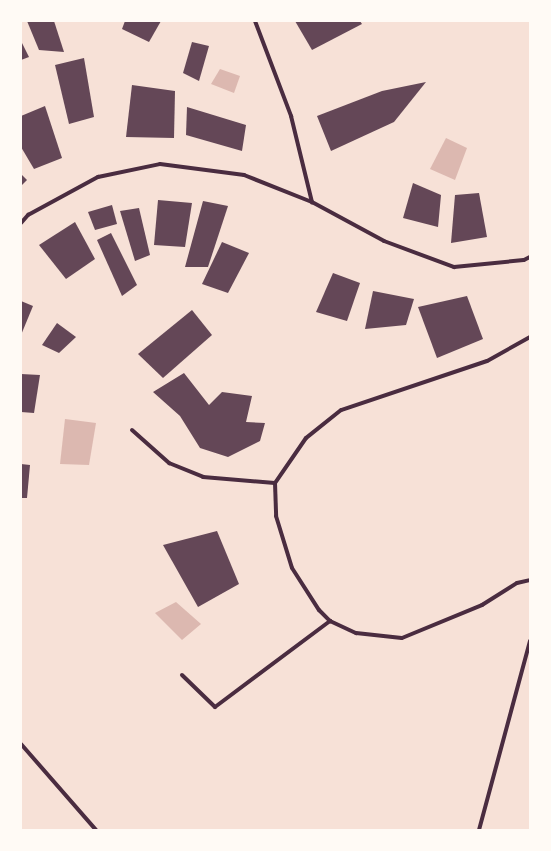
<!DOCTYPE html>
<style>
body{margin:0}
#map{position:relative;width:551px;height:851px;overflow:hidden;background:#f7e1d7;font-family:Overpass,sans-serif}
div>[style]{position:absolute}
.water>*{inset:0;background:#dcb8b0}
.building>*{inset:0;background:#644757}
.minor>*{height:4px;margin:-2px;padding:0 2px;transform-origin:2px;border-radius:2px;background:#4a2c40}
span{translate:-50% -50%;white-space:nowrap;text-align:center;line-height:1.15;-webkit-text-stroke:3px #fffaf5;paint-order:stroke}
.frame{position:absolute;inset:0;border:22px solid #fffaf5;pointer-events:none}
</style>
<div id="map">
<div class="water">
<div style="clip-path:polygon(220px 69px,240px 76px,234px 93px,211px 84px)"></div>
<div style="clip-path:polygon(446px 138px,467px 148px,455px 180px,430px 169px)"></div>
<div style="clip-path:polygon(65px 419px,96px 423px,89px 465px,60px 464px)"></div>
<div style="clip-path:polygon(176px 602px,201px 624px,182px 640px,155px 613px)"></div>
</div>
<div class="building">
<div style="clip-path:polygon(27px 21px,54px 21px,64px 52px,39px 50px)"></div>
<div style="clip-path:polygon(125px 21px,161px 21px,149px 42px,122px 29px)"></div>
<div style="clip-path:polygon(295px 21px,360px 21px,362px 24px,312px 50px)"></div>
<div style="clip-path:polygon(21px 41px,29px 57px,21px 60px)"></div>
<div style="clip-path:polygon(192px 42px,209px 46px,199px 81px,183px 73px)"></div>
<div style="clip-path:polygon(84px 58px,94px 117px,69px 124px,55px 65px)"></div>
<div style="clip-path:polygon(426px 82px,394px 122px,331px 151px,317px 116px,382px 91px)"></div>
<div style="clip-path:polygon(132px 85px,175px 91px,174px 138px,126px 137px)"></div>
<div style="clip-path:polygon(45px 106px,62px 158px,34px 169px,21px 147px,21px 116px)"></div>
<div style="clip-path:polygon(187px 107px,246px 125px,242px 151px,186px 135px)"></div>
<div style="clip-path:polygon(21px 174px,27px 180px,21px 186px)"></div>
<div style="clip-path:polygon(413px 183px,441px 195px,438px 227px,403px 218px)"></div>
<div style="clip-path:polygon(479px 193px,487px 237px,451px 243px,455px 195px)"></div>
<div style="clip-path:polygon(158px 200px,192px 203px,185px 247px,154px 245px)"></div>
<div style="clip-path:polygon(203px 201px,228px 206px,208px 267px,185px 267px)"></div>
<div style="clip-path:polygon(112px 205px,117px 224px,95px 230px,88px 212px)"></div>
<div style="clip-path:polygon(139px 208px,150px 255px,135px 261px,120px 211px)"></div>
<div style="clip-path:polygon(75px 222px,95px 259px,66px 279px,39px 245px)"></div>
<div style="clip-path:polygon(111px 233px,137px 285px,122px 296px,97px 240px)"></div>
<div style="clip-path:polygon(222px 242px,249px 253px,228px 293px,202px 284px)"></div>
<div style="clip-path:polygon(333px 273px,360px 283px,347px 321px,316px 312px)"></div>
<div style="clip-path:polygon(373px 291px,414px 299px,406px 325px,365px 329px)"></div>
<div style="clip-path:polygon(467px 296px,483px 339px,437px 358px,418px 307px)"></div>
<div style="clip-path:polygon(21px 301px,33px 306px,21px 335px)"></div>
<div style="clip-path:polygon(192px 310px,212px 335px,163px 378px,138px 354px)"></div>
<div style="clip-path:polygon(57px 323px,76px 337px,59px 353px,42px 345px)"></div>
<div style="clip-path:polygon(184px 373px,209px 405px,222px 392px,252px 396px,246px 422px,265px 423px,260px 441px,228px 457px,200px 448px,180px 416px,153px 392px)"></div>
<div style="clip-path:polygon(21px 374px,40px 375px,34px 413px,21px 412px)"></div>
<div style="clip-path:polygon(21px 464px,30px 465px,27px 498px,21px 498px)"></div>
<div style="clip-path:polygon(217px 531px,239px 584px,198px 607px,163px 545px)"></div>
</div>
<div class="minor">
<div style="left:255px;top:21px;width:102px;rotate:69.2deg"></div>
<div style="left:291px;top:116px;width:89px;rotate:76.3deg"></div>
<div style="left:21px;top:223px;width:11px;rotate:-49deg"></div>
<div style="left:28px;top:215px;width:80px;rotate:-28.5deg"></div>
<div style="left:98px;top:177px;width:63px;rotate:-11.8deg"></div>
<div style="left:160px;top:164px;width:85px;rotate:7.5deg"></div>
<div style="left:244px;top:175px;width:73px;rotate:21.7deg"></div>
<div style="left:312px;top:202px;width:82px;rotate:28.4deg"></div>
<div style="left:384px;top:241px;width:75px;rotate:20.4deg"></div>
<div style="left:454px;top:267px;width:70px;rotate:-5.7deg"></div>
<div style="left:524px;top:260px;width:7px;rotate:-27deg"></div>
<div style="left:530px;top:337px;width:49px;rotate:150.8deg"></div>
<div style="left:487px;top:361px;width:154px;rotate:161.4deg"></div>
<div style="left:341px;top:410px;width:45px;rotate:141.3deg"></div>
<div style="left:306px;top:438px;width:55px;rotate:124.6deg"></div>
<div style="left:275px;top:483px;width:33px;rotate:88deg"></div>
<div style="left:276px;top:516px;width:54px;rotate:72.9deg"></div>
<div style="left:292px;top:568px;width:50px;rotate:57.3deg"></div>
<div style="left:319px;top:610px;width:16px;rotate:45deg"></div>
<div style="left:330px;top:621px;width:29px;rotate:25deg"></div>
<div style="left:356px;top:633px;width:46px;rotate:6.2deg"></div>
<div style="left:402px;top:638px;width:87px;rotate:-22.4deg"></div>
<div style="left:482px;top:605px;width:41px;rotate:-32.2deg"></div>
<div style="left:517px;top:583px;width:13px;rotate:-13deg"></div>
<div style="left:132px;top:430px;width:50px;rotate:41.7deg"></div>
<div style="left:169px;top:463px;width:37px;rotate:22deg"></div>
<div style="left:203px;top:477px;width:72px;rotate:4.8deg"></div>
<div style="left:182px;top:675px;width:46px;rotate:44.1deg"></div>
<div style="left:215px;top:707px;width:144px;rotate:-36.8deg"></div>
<div style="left:21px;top:744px;width:114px;rotate:48.9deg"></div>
<div style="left:479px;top:830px;width:196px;rotate:-74.9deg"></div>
</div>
<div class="frame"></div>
</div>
